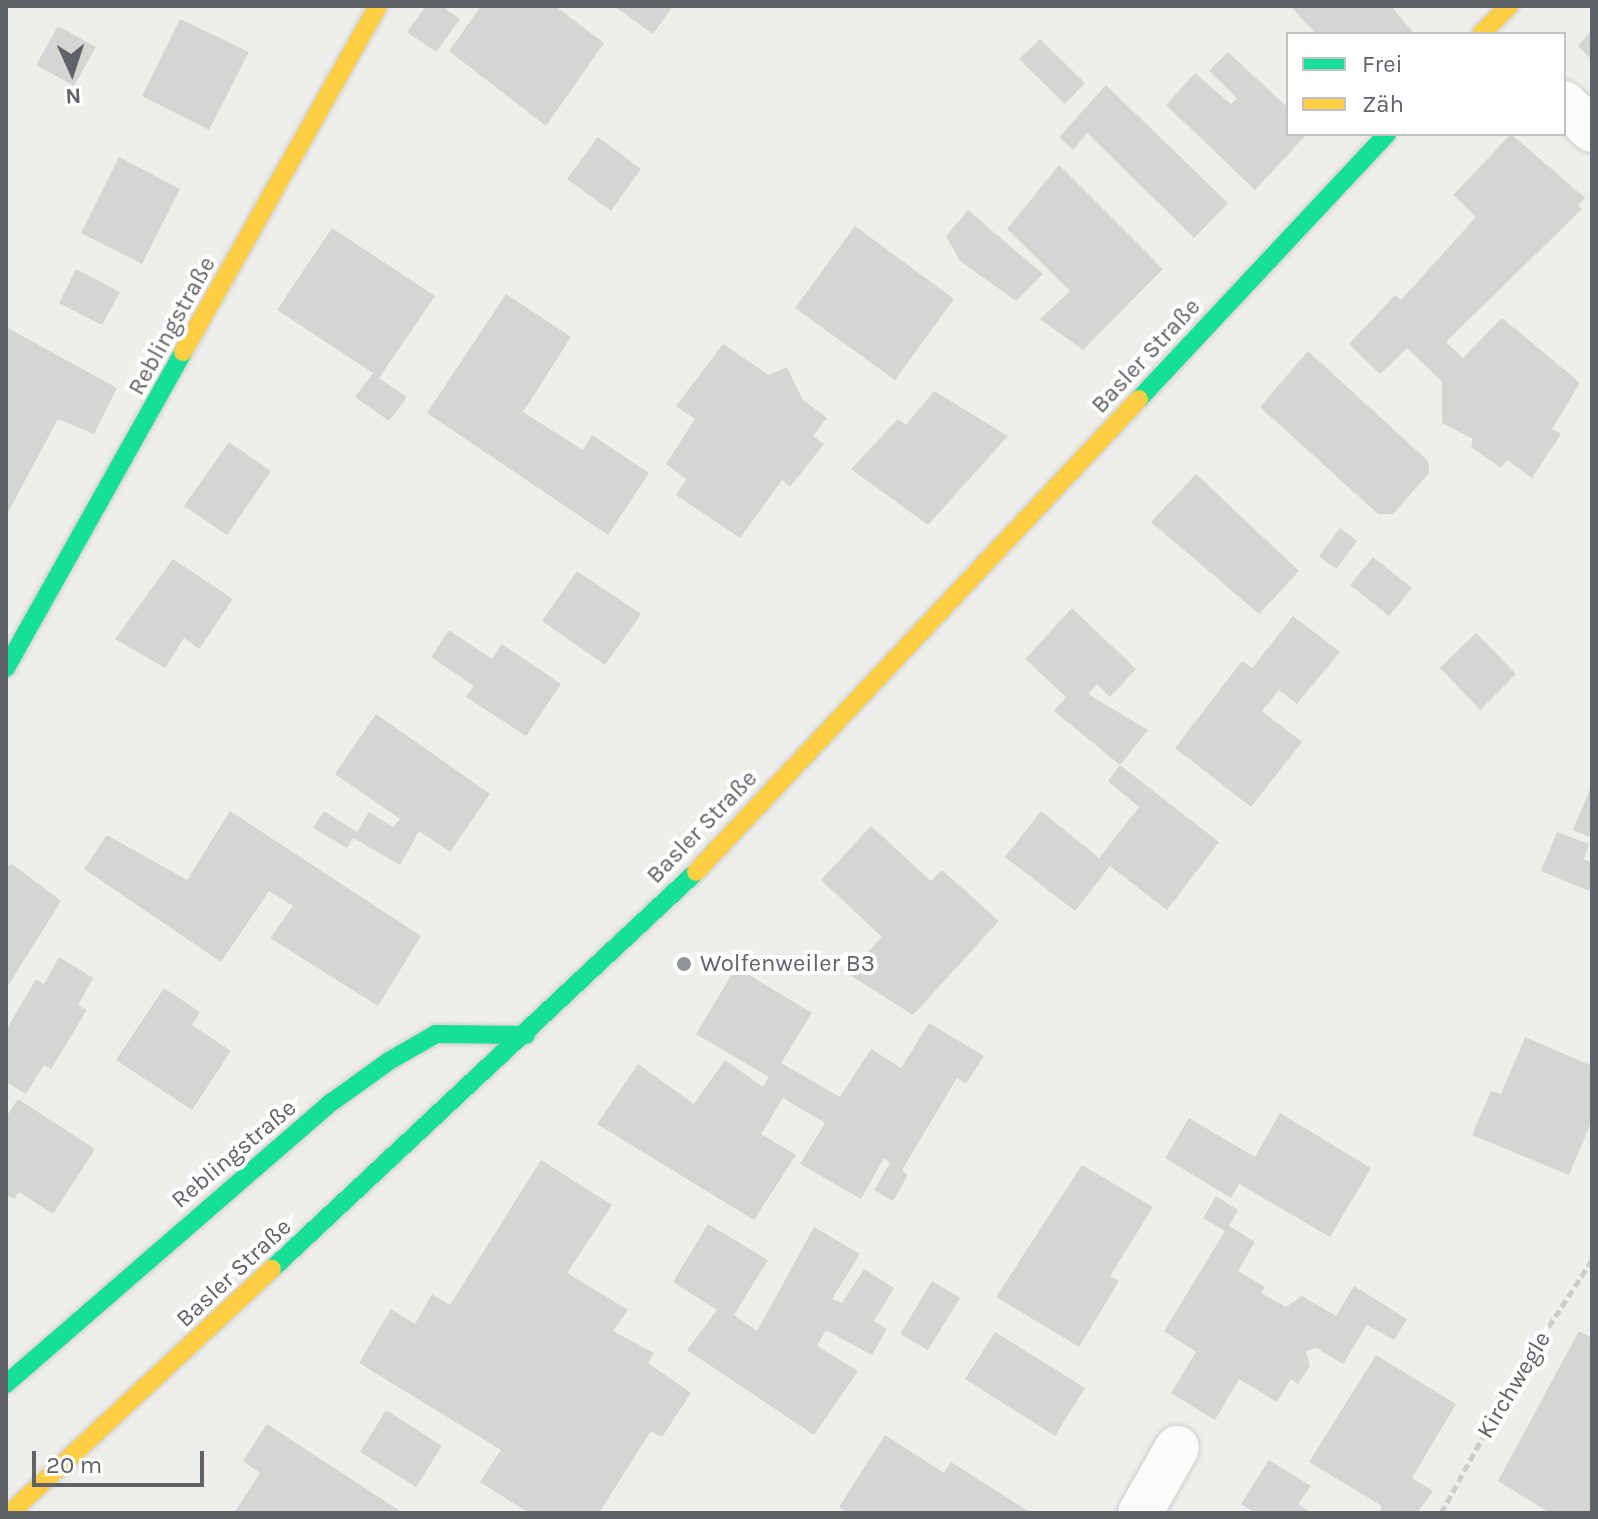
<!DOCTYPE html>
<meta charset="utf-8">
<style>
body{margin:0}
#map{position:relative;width:1598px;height:1519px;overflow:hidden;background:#efeeea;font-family:Karla,sans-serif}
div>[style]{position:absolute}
.building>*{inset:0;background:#d6d5d3}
.path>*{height:5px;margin-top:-2.5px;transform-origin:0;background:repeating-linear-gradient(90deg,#cacfcc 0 8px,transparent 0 12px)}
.roads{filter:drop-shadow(0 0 2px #cbcccc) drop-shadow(0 0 2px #cbcccc)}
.street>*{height:44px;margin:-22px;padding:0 22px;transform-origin:22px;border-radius:22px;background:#fdfcfc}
.fast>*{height:18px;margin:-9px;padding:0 9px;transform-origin:9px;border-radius:9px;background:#16e098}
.slow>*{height:18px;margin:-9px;padding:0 9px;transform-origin:9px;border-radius:9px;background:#ffcf43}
.dots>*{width:22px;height:22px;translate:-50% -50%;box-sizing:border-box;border:4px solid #fff;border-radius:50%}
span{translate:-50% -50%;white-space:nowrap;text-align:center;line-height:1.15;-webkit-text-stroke:8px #fff;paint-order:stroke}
.street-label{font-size:24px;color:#5f6368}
.poi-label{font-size:24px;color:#5f6368}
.left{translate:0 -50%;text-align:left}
.frame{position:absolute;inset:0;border:8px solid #5f6368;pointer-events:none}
.legend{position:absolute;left:1286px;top:32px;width:280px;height:104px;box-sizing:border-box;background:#fff;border:2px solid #bfc1c3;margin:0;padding:10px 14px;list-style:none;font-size:24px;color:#5f6368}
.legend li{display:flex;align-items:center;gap:16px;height:40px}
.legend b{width:40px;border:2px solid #bfc1c3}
.north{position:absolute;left:32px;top:32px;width:80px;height:80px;-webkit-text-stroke:6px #fff;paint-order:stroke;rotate:177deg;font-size:22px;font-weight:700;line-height:32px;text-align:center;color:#5f6368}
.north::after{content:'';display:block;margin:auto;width:28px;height:36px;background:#5f6368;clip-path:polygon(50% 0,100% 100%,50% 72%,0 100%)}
.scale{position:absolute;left:32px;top:1451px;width:172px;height:36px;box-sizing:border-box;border:4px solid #5f6368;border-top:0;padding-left:10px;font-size:24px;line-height:28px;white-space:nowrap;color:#5f6368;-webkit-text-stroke:6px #fff;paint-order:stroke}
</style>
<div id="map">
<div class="building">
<div style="clip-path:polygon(426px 6px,442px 6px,460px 19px,436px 52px,407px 32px)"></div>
<div style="clip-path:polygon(481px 6px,555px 6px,604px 43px,546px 126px,449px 51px)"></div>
<div style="clip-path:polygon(614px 6px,673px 6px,653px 34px)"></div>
<div style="clip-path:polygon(1290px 6px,1391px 6px,1413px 32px,1316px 34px)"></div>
<div style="clip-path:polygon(180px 19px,249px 52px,209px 130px,142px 96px)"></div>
<div style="clip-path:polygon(58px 26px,96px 47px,74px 86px,36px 65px)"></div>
<div style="clip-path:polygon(1592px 30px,1592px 60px,1578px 46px)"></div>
<div style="clip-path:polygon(1040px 39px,1085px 83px,1065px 104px,1019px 59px)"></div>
<div style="clip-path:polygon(1228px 52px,1288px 108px,1288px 134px,1307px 134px,1255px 190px,1166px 105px,1195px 73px,1231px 104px,1237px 98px,1209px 71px)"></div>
<div style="clip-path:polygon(1106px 85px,1228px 203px,1194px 238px,1087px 133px,1073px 150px,1059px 137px)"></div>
<div style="clip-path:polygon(1511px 134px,1585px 198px,1578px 205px,1582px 209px,1446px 342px,1463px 358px,1502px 318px,1580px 383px,1552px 429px,1561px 434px,1532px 478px,1507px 460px,1501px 468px,1471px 447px,1473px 439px,1442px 423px,1442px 382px,1407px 348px,1380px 374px,1349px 344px,1395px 295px,1401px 300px,1476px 217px,1453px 195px)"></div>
<div style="clip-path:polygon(598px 137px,641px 169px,611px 211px,567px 179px)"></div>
<div style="clip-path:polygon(119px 157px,180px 189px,142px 264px,81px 233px)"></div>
<div style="clip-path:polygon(1059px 165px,1163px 269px,1083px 350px,1040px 319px,1070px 291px,1007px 229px)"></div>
<div style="clip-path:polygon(968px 210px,1043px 274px,1016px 301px,960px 261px,946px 236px)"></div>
<div style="clip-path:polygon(855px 226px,954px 299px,895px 380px,795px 308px)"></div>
<div style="clip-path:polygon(332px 228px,435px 296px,379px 378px,407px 397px,389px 421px,355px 397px,373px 373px,277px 310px)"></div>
<div style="clip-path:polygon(76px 269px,120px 292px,102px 325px,59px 303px)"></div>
<div style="clip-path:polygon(506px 294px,571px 337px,523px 412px,583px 450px,592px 435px,649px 473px,608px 535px,427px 413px)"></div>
<div style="clip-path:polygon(6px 327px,117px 388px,94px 434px,58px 419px,6px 516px)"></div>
<div style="clip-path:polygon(723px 344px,769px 375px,787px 367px,803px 400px,827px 418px,813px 436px,824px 444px,790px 487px,782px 480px,740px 538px,676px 495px,686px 479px,666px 464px,695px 419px,676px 406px)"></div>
<div style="clip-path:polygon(1308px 351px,1428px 461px,1429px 473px,1393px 514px,1378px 514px,1260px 407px)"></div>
<div style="clip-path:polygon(934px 391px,1008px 436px,928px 525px,851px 469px,898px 419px,906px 425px)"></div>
<div style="clip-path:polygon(229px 442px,271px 471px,227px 535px,184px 506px)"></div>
<div style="clip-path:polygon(1196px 474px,1299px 571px,1259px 614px,1151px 522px)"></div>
<div style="clip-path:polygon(1340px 528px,1357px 541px,1336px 569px,1319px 556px)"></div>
<div style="clip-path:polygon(1373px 557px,1412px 588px,1389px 616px,1350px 585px)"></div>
<div style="clip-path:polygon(173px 559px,233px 599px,199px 649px,184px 638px,165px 668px,115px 639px)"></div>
<div style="clip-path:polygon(577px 571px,641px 614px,605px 665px,542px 621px)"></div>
<div style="clip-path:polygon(1072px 608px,1136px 669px,1110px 697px,1097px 684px,1088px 694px,1148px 730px,1120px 765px,1054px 711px,1066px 697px,1025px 659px)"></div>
<div style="clip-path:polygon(1293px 616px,1340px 652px,1297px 704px,1279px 690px,1262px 711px,1302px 742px,1251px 807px,1175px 748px,1242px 661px,1252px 668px)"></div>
<div style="clip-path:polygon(449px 630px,492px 659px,502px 644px,561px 684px,526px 736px,466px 697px,474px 686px,431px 657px)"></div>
<div style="clip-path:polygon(1476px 633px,1516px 674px,1480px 710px,1440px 668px)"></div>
<div style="clip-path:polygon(376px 714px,490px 794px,450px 852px,419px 831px,400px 865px,353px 838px,347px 848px,313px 828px,324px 811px,357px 832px,369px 812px,393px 827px,400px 819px,335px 774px)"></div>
<div style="clip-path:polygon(1120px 765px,1219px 842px,1167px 910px,1110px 866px,1075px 911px,1005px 857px,1041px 811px,1099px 858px,1139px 807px,1108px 781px)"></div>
<div style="clip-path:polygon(1592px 784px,1592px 838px,1573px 830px)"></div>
<div style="clip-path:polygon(230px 811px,421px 936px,378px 1006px,270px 938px,293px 906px,269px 891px,221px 962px,84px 869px,107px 835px,187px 880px)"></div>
<div style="clip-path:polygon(871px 826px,931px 881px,942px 870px,999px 921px,913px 1015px,847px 973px,882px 937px,821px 880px)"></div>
<div style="clip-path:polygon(1557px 832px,1589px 844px,1584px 859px,1592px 863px,1592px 892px,1541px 871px)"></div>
<div style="clip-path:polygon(12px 864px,61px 901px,6px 989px,6px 867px)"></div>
<div style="clip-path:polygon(59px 957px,93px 978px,78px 1005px,87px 1010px,51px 1069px,44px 1065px,26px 1094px,6px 1082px,6px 1030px,36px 979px,44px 984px)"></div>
<div style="clip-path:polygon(736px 967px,812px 1013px,781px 1063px,840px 1097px,871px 1049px,901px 1068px,929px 1023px,984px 1056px,966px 1084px,957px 1078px,902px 1170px,908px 1175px,893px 1201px,874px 1190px,890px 1163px,884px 1158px,861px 1199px,800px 1164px,825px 1123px,783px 1098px,761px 1134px,796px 1155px,754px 1220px,597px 1124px,638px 1064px,694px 1104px,725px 1060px,763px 1087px,769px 1077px,696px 1034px)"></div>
<div style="clip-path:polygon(164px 988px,200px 1012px,192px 1025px,231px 1051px,192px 1110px,116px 1060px)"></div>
<div style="clip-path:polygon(1525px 1037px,1592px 1066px,1592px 1120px,1569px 1175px,1472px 1135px,1491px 1091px,1501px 1094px)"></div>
<div style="clip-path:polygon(18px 1099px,95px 1149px,53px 1214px,19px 1192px,14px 1199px,6px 1194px,6px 1117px)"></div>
<div style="clip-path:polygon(1280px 1113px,1371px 1168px,1330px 1237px,1239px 1184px,1231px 1198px,1165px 1158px,1189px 1118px,1255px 1157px)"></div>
<div style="clip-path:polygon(541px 1160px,612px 1205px,567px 1273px,628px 1310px,613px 1331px,654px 1353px,648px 1363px,691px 1393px,662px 1437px,651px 1431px,599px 1513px,529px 1513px,480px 1482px,501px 1450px,359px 1363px,391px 1309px,415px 1324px,432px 1294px,450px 1305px)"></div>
<div style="clip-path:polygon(1082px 1165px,1153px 1207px,1110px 1276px,1119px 1281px,1079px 1347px,996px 1297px)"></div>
<div style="clip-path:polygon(1216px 1196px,1238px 1210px,1229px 1226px,1255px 1242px,1238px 1271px,1265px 1287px,1261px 1293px,1286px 1307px,1302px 1296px,1336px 1316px,1354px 1286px,1407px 1319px,1394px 1340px,1367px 1325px,1343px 1364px,1316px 1348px,1306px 1351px,1310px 1366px,1298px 1384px,1291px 1379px,1277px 1402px,1239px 1379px,1215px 1420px,1171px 1393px,1196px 1352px,1164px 1331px,1225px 1231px,1203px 1218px)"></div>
<div style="clip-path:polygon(708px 1224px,768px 1260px,734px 1315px,757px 1331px,814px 1227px,860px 1254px,832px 1299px,842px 1303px,864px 1269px,894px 1288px,874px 1321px,887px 1329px,872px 1355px,826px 1330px,817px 1346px,858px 1371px,814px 1435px,687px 1350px,717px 1310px,673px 1282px)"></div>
<div style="clip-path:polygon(932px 1281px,960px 1298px,928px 1350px,900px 1334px)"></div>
<div style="clip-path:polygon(1579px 1331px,1592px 1338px,1592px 1513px,1550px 1513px,1498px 1481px)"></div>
<div style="clip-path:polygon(995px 1332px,1085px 1388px,1055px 1436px,965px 1379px)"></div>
<div style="clip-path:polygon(1376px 1355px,1456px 1404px,1412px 1478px,1433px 1491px,1417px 1513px,1379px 1513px,1382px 1506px,1309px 1462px)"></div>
<div style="clip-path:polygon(386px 1410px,442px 1446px,416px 1487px,360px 1452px)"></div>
<div style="clip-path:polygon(267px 1424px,403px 1513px,234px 1513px,260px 1473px,243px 1461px)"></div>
<div style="clip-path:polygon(885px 1435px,944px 1473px,951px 1462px,1031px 1513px,848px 1513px,839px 1507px)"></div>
<div style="clip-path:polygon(1269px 1460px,1311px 1486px,1298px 1504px,1312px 1513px,1255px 1513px,1241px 1504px)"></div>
</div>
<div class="path">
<div style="left:1441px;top:1513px;width:155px;rotate:-61.1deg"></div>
<div style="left:1516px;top:1377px;width:140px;rotate:-57deg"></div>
</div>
<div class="roads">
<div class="street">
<div style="left:1564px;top:103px;width:39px;rotate:44deg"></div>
<div style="left:1140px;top:1513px;width:75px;rotate:-60.4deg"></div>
</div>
<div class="fast">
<div style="left:1139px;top:399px;width:363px;rotate:-46.9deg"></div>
<div style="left:6px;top:668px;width:362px;rotate:-60.7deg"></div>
<div style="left:272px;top:1269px;width:581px;rotate:-43.12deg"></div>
<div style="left:6px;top:1384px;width:431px;rotate:-40.9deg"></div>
<div style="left:332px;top:1102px;width:70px;rotate:-35.7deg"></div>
<div style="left:389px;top:1061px;width:54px;rotate:-29.9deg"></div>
<div style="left:436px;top:1034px;width:90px;rotate:0.6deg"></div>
</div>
<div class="slow">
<div style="left:1481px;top:34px;width:40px;rotate:-45deg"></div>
<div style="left:183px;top:352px;width:397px;rotate:-60.6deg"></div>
<div style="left:696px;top:872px;width:648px;rotate:-46.88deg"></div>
<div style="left:10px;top:1513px;width:358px;rotate:-43deg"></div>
</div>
</div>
<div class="dots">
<div style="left:684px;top:964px;background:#919496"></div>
</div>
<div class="street-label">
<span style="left:172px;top:326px;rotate:-61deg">Reblingstraße</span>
<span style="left:1146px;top:356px;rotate:-47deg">Basler Straße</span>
<span style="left:702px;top:827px;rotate:-46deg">Basler Straße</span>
<span style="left:234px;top:1154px;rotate:-40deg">Reblingstraße</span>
<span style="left:234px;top:1273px;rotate:-43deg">Basler Straße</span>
<span style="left:1514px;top:1385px;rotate:-59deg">Kirchwegle</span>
</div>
<div class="poi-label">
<span class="left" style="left:700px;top:964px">Wolfenweiler B3</span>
</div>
<div class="frame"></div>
<ul class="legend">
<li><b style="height:10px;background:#16e098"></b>Frei</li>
<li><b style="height:10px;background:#ffcf43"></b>Zäh</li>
</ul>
<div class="north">N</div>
<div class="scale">20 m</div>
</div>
